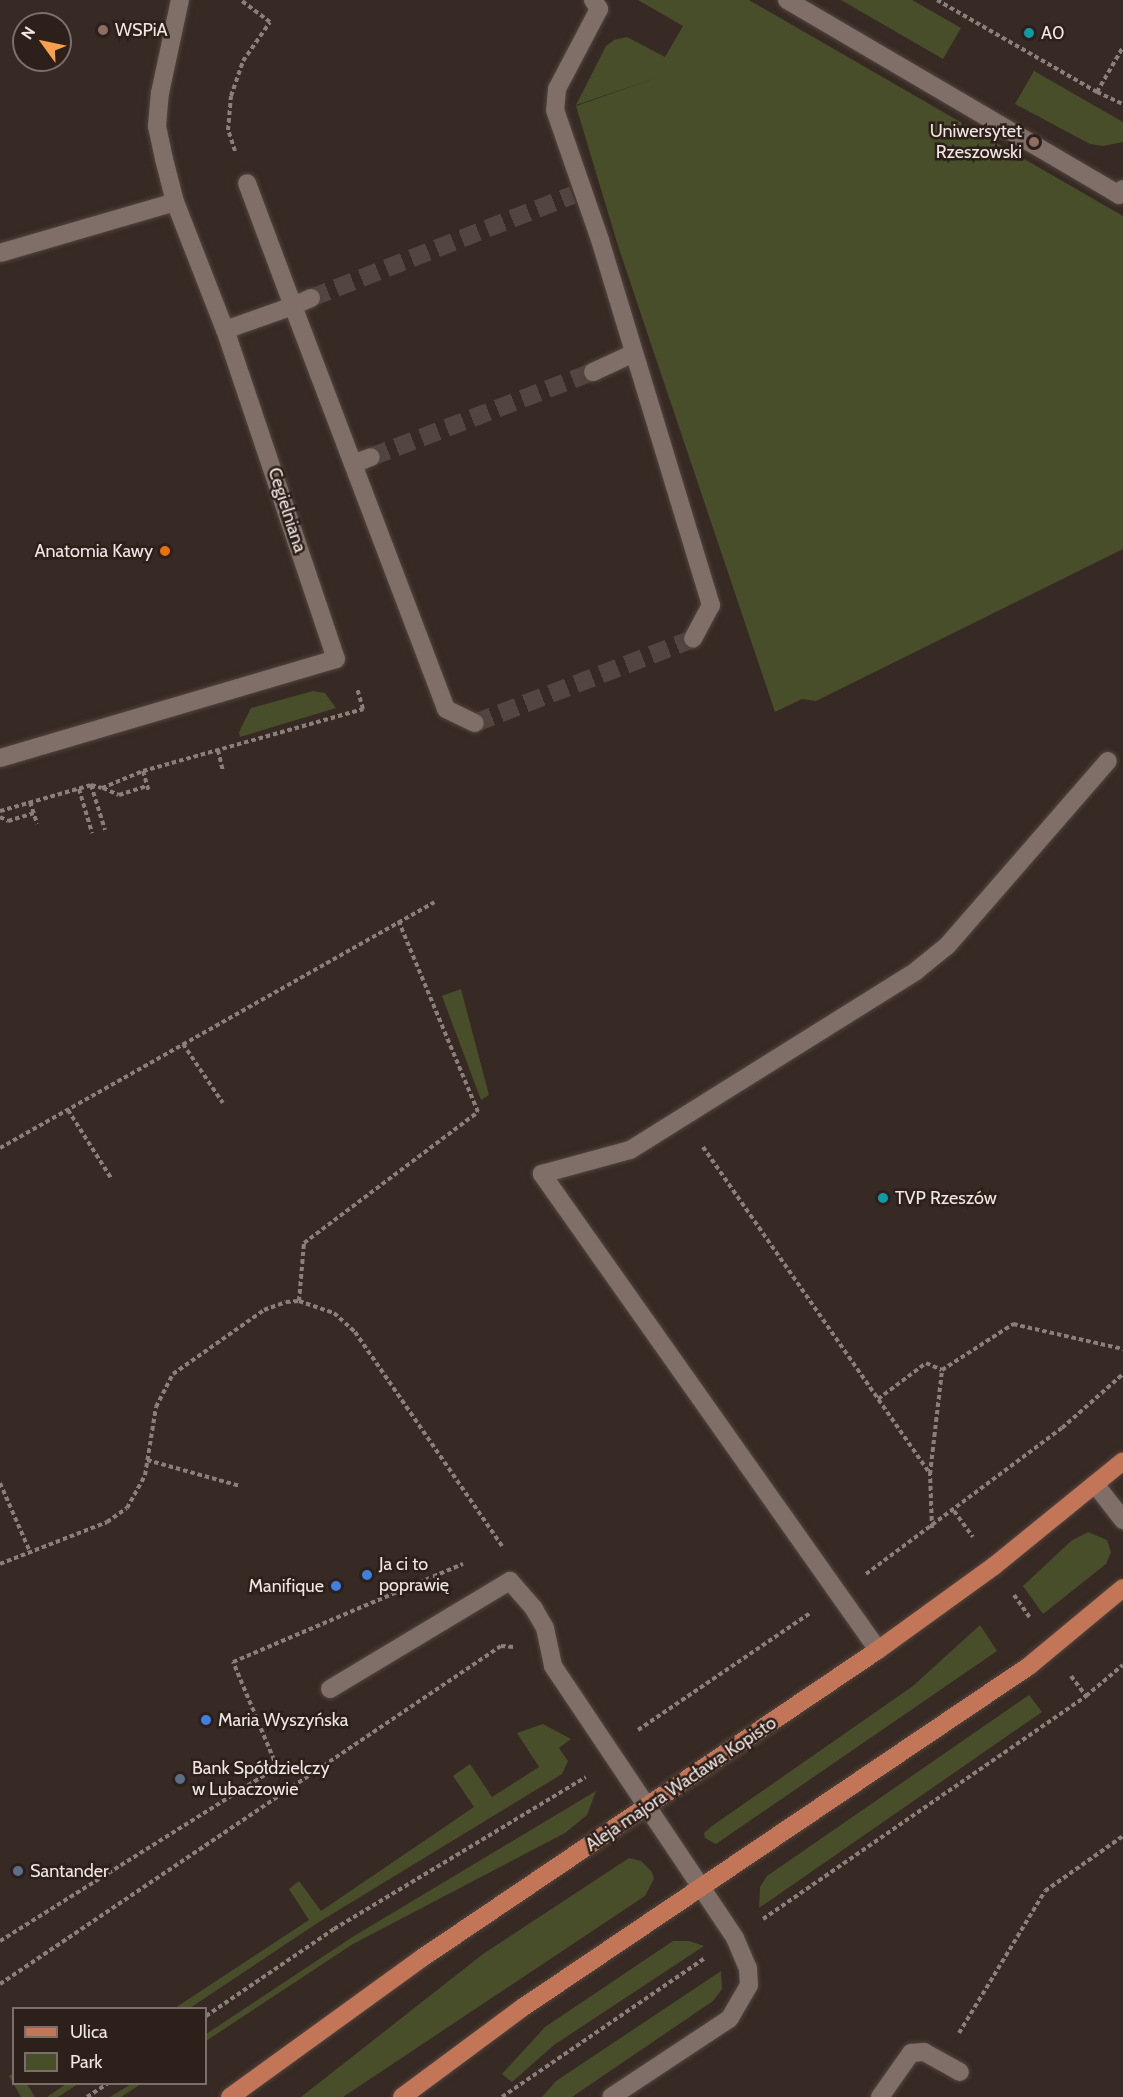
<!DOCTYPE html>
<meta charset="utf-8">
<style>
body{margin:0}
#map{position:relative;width:1123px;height:2097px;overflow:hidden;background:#372923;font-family:Cabin,sans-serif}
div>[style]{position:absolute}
.green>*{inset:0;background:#484e2a}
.minor-tunnel>*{height:18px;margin-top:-9px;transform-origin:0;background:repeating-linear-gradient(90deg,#534540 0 18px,transparent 0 27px)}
.path>*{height:4px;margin-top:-2px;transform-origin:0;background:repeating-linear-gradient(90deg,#8b7f7a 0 4.5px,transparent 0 7.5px)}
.roads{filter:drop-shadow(0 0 2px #50453f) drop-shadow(0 0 2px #50453f)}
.minor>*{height:18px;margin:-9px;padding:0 9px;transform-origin:9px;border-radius:9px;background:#7f6f68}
.major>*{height:18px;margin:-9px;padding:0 9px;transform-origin:9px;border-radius:9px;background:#c37557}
.dots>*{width:16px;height:16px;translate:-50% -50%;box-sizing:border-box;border:3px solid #2d1f1a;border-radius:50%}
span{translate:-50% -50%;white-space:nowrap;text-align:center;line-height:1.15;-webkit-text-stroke:5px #2d1f1a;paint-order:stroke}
.poi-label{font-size:18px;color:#f0e6e2}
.left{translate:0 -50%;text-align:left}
.right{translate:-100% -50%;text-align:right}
.street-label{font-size:18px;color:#f0e6e2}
.legend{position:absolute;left:12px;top:2007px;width:195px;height:78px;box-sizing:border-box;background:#2d1f1a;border:2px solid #7b6f6a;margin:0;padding:8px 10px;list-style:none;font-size:18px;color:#f0e6e2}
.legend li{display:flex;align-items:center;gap:12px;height:30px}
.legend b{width:30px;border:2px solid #7b6f6a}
.north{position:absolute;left:12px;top:12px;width:60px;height:60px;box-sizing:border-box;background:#2d1f1a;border:2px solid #7b6f6a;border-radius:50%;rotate:303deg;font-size:16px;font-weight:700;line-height:24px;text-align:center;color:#f0e6e2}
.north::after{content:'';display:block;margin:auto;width:21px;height:27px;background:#f9a04c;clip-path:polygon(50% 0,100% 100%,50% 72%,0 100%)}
</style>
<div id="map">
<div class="green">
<div style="clip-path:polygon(638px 0,749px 0,1123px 216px,1123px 549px,816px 701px,802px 699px,775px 712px,618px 246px,576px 106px,656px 78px,576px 105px,606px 46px,614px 40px,627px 37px,665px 57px,683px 26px)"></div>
<div style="clip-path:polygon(841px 0,912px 0,961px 28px,943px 59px)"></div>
<div style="clip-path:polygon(1034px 71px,1123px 122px,1123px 142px,1103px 146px,1090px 144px,1015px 104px)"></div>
<div style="clip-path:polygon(313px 691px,325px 693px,336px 708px,240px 737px,239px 732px,251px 708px)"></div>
<div style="clip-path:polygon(461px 989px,489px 1095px,481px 1100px,442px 996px)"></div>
<div style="clip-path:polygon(1088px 1532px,1107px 1540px,1111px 1552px,1106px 1564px,1043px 1614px,1023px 1586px,1071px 1541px)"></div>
<div style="clip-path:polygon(980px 1625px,997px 1651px,716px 1844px,705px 1838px,704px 1833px,712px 1826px,913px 1686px)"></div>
<div style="clip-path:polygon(1029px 1695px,1042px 1712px,759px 1908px,760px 1887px,767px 1876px)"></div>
<div style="clip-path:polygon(543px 1724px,571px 1739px,559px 1748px,568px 1761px,562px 1774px,319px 1922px,190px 2008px,175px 2008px,309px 1920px,289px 1889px,299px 1881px,321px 1911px,474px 1807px,453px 1776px,470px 1764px,492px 1797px,539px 1767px,517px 1733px)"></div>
<div style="clip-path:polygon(596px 1791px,587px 1815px,565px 1833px,353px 1944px,206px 2041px,206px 2034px,354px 1936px)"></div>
<div style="clip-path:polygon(629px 1858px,641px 1861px,652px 1872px,654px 1879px,645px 1896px,343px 2097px,301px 2097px,483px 1954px)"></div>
<div style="clip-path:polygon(673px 1941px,689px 1941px,704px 1946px,554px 2045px,512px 2082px,502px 2074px,545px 2027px)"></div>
<div style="clip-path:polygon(721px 1971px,722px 1989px,713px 2001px,572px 2097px,542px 2097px,556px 2081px)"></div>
<div style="clip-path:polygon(13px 2073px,14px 2084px,27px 2084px,35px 2097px,21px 2097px,9px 2076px)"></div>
<div style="clip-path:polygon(66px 2084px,78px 2084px,58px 2097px,47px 2097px)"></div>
<div style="clip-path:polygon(131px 2084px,141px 2084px,121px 2097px,110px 2097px)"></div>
</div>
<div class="minor-tunnel">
<div style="left:311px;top:298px;width:281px;rotate:-21.5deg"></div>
<div style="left:371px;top:457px;width:238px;rotate:-21deg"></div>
<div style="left:475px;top:723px;width:234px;rotate:-21.1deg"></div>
</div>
<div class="path">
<div style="left:937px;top:0;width:185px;rotate:29.9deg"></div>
<div style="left:1097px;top:92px;width:52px;rotate:-60deg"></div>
<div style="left:1097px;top:92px;width:29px;rotate:25deg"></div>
<div style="left:235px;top:151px;width:22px;rotate:-108deg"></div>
<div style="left:228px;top:130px;width:34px;rotate:-85deg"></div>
<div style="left:231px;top:96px;width:37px;rotate:-71deg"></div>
<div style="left:243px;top:61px;width:47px;rotate:-55.3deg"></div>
<div style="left:270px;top:22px;width:36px;rotate:-143deg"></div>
<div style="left:218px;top:750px;width:22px;rotate:77deg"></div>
<div style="left:143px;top:771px;width:22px;rotate:74deg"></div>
<div style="left:91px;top:785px;width:47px;rotate:72.7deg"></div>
<div style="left:103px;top:788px;width:17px;rotate:24deg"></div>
<div style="left:119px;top:795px;width:29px;rotate:-18deg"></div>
<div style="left:79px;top:789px;width:46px;rotate:73.5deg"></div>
<div style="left:30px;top:802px;width:23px;rotate:72deg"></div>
<div style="left:0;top:811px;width:95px;rotate:-15.9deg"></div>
<div style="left:91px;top:785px;width:11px;rotate:15deg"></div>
<div style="left:102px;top:788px;width:44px;rotate:-22.5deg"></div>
<div style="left:143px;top:771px;width:229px;rotate:-15.7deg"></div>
<div style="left:363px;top:709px;width:22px;rotate:-106deg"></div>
<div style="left:0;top:817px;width:9px;rotate:27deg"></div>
<div style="left:8px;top:821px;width:27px;rotate:-17deg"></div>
<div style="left:183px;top:1044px;width:71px;rotate:55.9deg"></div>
<div style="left:68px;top:1110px;width:80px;rotate:57.7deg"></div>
<div style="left:703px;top:1147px;width:398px;rotate:55.2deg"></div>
<div style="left:0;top:1148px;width:499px;rotate:-29.5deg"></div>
<div style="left:299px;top:1301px;width:58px;rotate:-85.1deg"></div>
<div style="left:304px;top:1243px;width:218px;rotate:-37deg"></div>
<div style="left:478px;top:1112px;width:206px;rotate:-112.6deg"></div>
<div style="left:878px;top:1399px;width:60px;rotate:-36.9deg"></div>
<div style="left:926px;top:1363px;width:17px;rotate:24deg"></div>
<div style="left:147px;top:1460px;width:97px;rotate:15.6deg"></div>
<div style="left:0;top:1483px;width:75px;rotate:66.5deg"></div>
<div style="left:954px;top:1511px;width:32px;rotate:54deg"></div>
<div style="left:932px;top:1528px;width:54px;rotate:-92.1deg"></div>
<div style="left:930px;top:1474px;width:105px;rotate:-83.4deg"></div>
<div style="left:942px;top:1370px;width:85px;rotate:-32.9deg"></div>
<div style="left:1013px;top:1324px;width:113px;rotate:12.8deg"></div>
<div style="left:0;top:1564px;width:115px;rotate:-21.4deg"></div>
<div style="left:107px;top:1522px;width:24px;rotate:-35deg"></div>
<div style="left:127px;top:1508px;width:38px;rotate:-61deg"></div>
<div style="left:145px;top:1475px;width:69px;rotate:-80.8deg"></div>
<div style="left:156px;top:1407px;width:37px;rotate:-63deg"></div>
<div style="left:173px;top:1374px;width:111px;rotate:-35.1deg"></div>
<div style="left:264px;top:1310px;width:23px;rotate:-20deg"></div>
<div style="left:286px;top:1302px;width:13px;rotate:-4deg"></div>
<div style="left:299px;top:1301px;width:37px;rotate:19deg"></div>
<div style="left:334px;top:1313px;width:28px;rotate:42deg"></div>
<div style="left:355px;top:1332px;width:260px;rotate:55.5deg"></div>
<div style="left:866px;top:1574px;width:244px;rotate:-36.7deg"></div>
<div style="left:1062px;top:1428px;width:81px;rotate:-41.5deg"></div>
<div style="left:1014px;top:1595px;width:28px;rotate:55deg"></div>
<div style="left:1071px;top:1676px;width:25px;rotate:53deg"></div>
<div style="left:638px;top:1730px;width:208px;rotate:-34.2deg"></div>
<div style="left:763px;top:1919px;width:393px;rotate:-34.6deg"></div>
<div style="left:1086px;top:1696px;width:48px;rotate:-40deg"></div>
<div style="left:0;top:1941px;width:327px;rotate:-32.1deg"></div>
<div style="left:277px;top:1767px;width:114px;rotate:-112.7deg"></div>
<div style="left:233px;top:1662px;width:250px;rotate:-23.1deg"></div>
<div style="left:0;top:1984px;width:604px;rotate:-34.01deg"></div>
<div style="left:501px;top:1646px;width:13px;rotate:4deg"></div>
<div style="left:206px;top:2016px;width:155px;rotate:-34.2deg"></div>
<div style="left:334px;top:1929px;width:294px;rotate:-31.1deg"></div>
<div style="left:959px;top:2033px;width:166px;rotate:-58.8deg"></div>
<div style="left:1045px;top:1891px;width:95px;rotate:-35.2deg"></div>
<div style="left:87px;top:2097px;width:24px;rotate:-33deg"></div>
<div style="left:502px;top:2097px;width:246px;rotate:-34.4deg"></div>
</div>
<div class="roads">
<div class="minor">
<div style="left:593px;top:0;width:11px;rotate:56deg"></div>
<div style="left:599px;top:9px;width:90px;rotate:117.7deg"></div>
<div style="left:557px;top:89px;width:21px;rotate:95deg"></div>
<div style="left:555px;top:110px;width:138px;rotate:70.9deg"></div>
<div style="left:600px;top:240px;width:382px;rotate:73.1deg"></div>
<div style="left:711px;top:605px;width:38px;rotate:118deg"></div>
<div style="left:787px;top:0;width:385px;rotate:30.4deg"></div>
<div style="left:1119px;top:195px;width:7px;rotate:-56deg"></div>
<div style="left:0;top:253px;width:182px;rotate:-16.2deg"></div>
<div style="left:311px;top:298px;width:20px;rotate:156deg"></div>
<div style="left:293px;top:306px;width:431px;rotate:69.2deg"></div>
<div style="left:446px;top:709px;width:32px;rotate:26deg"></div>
<div style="left:225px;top:330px;width:72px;rotate:-19.4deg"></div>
<div style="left:293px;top:306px;width:131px;rotate:-110.5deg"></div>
<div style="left:593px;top:372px;width:45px;rotate:-24.9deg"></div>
<div style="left:353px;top:464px;width:19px;rotate:-21deg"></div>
<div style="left:0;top:758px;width:350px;rotate:-16.4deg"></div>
<div style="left:336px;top:659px;width:347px;rotate:-108.6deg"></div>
<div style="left:225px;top:330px;width:137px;rotate:-111.3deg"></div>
<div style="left:175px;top:202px;width:44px;rotate:-104.3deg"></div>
<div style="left:164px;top:159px;width:34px;rotate:-102deg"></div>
<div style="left:157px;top:126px;width:33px;rotate:-85deg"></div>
<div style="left:160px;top:93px;width:95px;rotate:-77.9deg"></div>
<div style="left:1095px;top:1484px;width:46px;rotate:52.1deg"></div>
<div style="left:878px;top:1650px;width:583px;rotate:-125.22deg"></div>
<div style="left:542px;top:1174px;width:91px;rotate:-15.3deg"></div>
<div style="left:630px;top:1150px;width:337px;rotate:-32deg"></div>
<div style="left:916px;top:971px;width:40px;rotate:-39deg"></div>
<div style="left:947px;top:946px;width:245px;rotate:-49deg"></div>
<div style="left:330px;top:1689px;width:210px;rotate:-31deg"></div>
<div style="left:510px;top:1581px;width:37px;rotate:49deg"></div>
<div style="left:534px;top:1609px;width:22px;rotate:60deg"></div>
<div style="left:545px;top:1628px;width:39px;rotate:78deg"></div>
<div style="left:553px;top:1666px;width:327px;rotate:56.2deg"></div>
<div style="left:735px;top:1938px;width:33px;rotate:67deg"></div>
<div style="left:748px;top:1968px;width:17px;rotate:87deg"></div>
<div style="left:749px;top:1985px;width:39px;rotate:120deg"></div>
<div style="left:729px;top:2019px;width:141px;rotate:146.5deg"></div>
<div style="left:880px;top:2097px;width:54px;rotate:-54.8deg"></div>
<div style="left:911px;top:2053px;width:13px;rotate:-4deg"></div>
<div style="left:924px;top:2052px;width:41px;rotate:29.1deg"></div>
</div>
<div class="major">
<div style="left:230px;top:2097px;width:237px;rotate:-35.9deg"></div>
<div style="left:422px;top:1958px;width:550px;rotate:-34.04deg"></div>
<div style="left:878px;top:1650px;width:143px;rotate:-35.9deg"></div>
<div style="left:994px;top:1566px;width:166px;rotate:-39.1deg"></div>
<div style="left:402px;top:2097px;width:149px;rotate:-36.6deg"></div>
<div style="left:522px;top:2008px;width:612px;rotate:-34deg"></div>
<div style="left:1029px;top:1666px;width:122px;rotate:-39.7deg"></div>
</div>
</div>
<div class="dots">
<div style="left:103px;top:30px;background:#8d6e63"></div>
<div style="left:1029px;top:33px;background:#0f9aa8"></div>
<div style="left:1034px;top:142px;background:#8d6e63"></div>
<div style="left:165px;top:551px;background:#e8710a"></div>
<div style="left:883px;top:1198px;background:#0f9aa8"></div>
<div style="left:367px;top:1575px;background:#3f7fe0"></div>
<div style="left:336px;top:1586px;background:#3f7fe0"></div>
<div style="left:206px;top:1720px;background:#3f7fe0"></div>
<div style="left:180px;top:1779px;background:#5c6f8a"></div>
<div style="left:18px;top:1871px;background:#5c6f8a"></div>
</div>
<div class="poi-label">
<span class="left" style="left:115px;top:30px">WSPiA</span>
<span class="left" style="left:1041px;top:33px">A0</span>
<span class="right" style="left:1022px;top:142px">Uniwersytet<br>Rzeszowski</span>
<span class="right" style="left:153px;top:551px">Anatomia Kawy</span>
<span class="left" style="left:895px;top:1198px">TVP Rzeszów</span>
<span class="left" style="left:379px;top:1575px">Ja ci to<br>poprawię</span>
<span class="right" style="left:324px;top:1586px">Manifique</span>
<span class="left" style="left:218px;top:1720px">Maria Wyszyńska</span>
<span class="left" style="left:192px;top:1779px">Bank Spółdzielczy<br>w Lubaczowie</span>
<span class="left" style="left:30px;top:1871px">Santander</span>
</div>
<div class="street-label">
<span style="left:287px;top:510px;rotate:72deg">Cegielniana</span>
<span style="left:681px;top:1784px;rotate:-34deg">Aleja majora Wacława Kopisto</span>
</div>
<ul class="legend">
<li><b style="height:8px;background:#c37557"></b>Ulica</li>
<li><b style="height:16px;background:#484e2a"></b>Park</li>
</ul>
<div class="north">N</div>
</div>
